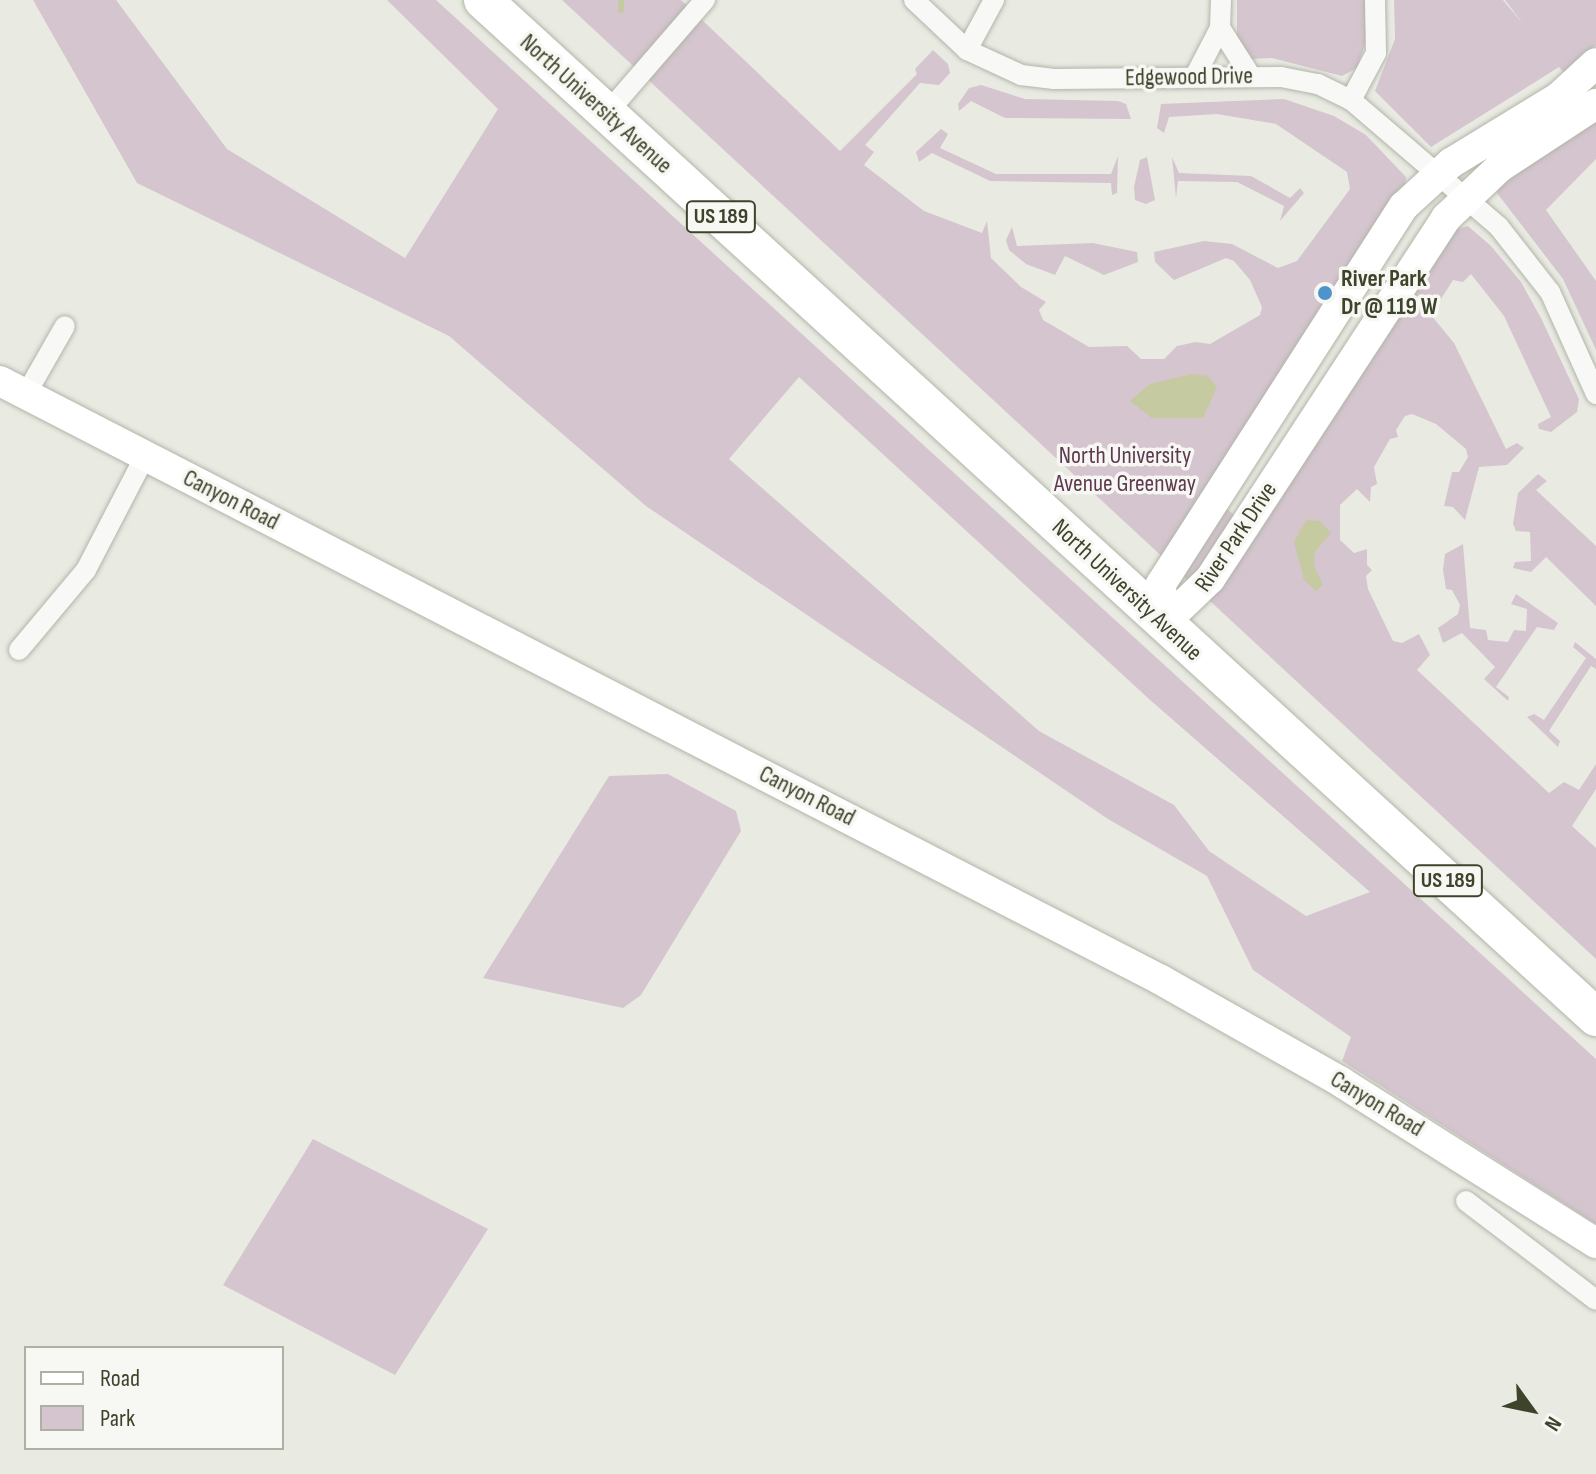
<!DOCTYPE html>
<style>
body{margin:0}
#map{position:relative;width:1596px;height:1474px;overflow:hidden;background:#e9ebe3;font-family:"Sofia Sans Condensed",sans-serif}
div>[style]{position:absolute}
.green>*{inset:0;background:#d5c5cf}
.water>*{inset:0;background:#c5caa0}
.stream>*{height:6px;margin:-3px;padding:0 3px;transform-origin:3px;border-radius:3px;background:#c5caa0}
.roads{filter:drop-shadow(0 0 2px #b2b5a8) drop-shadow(0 0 2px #b2b5a8)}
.street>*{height:20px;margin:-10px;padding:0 10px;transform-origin:10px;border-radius:10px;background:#f8f9f6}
.secondary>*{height:30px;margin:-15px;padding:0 15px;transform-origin:15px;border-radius:15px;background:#fff}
.highway>*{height:38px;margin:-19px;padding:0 19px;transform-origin:19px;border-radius:19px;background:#fff}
.dots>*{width:22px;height:22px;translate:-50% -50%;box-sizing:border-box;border:4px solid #f7f8f3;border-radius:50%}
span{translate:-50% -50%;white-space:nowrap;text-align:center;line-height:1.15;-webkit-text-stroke:7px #f7f8f3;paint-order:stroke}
.shield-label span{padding:2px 6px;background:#f7f8f3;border:2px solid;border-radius:6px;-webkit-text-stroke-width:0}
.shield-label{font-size:22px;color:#3e432b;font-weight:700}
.street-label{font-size:24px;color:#3e432b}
.poi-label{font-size:24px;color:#3e432b;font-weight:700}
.left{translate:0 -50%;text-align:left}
.park-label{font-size:24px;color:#5e394f}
.legend{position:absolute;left:24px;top:1346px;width:260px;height:104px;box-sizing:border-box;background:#f7f8f3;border:2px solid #adb0a3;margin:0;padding:10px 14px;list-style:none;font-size:24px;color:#3e432b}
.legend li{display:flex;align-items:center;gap:16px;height:40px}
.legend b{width:40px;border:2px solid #adb0a3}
.north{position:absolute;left:1492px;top:1370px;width:80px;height:80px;-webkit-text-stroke:6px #f7f8f3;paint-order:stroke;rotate:123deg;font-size:22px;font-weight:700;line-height:32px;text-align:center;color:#3e432b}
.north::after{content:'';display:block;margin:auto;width:28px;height:36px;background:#3e432b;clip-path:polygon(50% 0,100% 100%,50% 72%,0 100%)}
</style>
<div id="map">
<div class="green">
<div style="clip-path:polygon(evenodd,33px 0,116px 0,227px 149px,405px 258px,498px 109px,387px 0,436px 0,1596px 1059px,1596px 1224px,1342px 1061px,1351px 1037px,1253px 970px,1207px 876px,1108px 819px,646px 506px,449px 336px,137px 183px,33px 0,799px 377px,1149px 699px,1370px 892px,1306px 916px,1209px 851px,1174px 805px,1039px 731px,729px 459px,799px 377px)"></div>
<div style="clip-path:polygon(562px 0,681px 0,840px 151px,917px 74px,915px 69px,933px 50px,948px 64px,950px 73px,939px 85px,920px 83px,865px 145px,874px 152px,864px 165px,924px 211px,982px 233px,987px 221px,991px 258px,1021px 287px,1046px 302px,1039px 310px,1043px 320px,1089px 347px,1127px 346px,1141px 359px,1164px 359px,1177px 346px,1196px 342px,1210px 344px,1260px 315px,1262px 307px,1250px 280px,1234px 261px,1226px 258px,1174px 280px,1155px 262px,1154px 252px,1204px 241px,1232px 244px,1278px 268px,1297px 261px,1350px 189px,1347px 172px,1276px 124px,1217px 114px,1169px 117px,1164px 133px,1157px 128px,1161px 104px,1284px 99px,1334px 116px,1366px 135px,1406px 177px,1404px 191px,1205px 488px,1252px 532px,1450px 231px,1468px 226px,1491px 246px,1521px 282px,1541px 318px,1579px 399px,1577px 412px,1551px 432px,1539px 429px,1538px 424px,1551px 417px,1504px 316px,1471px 274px,1463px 282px,1453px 280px,1431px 315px,1454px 343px,1506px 449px,1517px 443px,1524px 448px,1507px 465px,1479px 467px,1465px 520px,1453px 507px,1444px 506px,1452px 472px,1459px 472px,1468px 457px,1466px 449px,1436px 424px,1412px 414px,1405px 416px,1396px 430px,1398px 437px,1390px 439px,1374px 467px,1377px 484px,1371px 487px,1370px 502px,1357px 489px,1340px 505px,1340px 540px,1354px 553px,1367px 549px,1367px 565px,1372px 570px,1366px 576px,1368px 589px,1393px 641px,1402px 643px,1419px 634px,1430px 655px,1417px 670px,1549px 793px,1564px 782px,1579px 790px,1596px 764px,1596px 789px,1572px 826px,1596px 848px,1596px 959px)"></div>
<div style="clip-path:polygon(1237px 0,1366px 0,1368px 35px,1357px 68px,1342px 76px,1272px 58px,1250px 59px,1237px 40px)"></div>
<div style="clip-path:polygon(1394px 0,1503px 0,1524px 25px,1505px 0,1596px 0,1596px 45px,1565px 74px,1559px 67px,1431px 147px,1375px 91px,1395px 39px)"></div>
<div style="clip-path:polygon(981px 85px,1025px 99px,1118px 101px,1126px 104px,1131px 119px,1005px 118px,971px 101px,959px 111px,958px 104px,969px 88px)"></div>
<div style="clip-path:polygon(1596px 118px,1596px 159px,1546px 210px,1596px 281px,1596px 350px,1563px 279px,1497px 193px,1501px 181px)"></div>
<div style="clip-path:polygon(941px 129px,948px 134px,940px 148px,996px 174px,1111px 174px,1118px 156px,1117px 193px,1112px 195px,1111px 183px,990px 181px,932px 153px,919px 162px,916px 152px)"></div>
<div style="clip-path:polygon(1147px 157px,1155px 200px,1146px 204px,1135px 200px,1134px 187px,1140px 160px)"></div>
<div style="clip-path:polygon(1172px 157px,1179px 173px,1251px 176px,1290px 198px,1300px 188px,1304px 193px,1280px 221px,1284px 206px,1237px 182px,1178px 181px,1176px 198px)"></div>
<div style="clip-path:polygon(1012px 227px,1017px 246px,1093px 243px,1137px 252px,1138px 262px,1104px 275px,1065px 256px,1055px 275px,1026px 264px,1009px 250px,1006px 240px)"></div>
<div style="clip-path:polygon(1538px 474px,1547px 481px,1536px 490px,1596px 546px,1596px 606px,1546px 557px,1531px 572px,1513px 568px,1515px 562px,1531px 561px,1530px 532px,1516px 531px,1513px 524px,1518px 493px)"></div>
<div style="clip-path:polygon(1463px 544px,1470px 628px,1486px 630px,1488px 640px,1508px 642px,1514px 630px,1526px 631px,1527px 609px,1511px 604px,1516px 594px,1558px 623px,1554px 630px,1537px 627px,1496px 687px,1509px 697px,1508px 701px,1484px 679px,1495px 667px,1462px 633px,1443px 643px,1438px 628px,1458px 614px,1460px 605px,1452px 590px,1446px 589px,1443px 570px,1445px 554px)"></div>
<div style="clip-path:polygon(1575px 642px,1596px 659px,1596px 669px,1591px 666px,1549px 731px,1560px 741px,1558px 747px,1527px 717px,1534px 714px,1544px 720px,1586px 658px,1573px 647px)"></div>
<div style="clip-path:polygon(668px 774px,736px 811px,741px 831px,641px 995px,623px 1008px,483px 978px,609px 776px)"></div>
<div style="clip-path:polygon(313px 1139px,488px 1229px,395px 1375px,223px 1285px)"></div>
</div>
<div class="water">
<div style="clip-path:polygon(1192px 374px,1208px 376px,1217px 387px,1203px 418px,1152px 418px,1130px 401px,1150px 384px)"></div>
<div style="clip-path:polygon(1306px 520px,1320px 521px,1331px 533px,1315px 551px,1314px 566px,1323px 585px,1316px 591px,1304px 580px,1294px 542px)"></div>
</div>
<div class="stream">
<div style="left:621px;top:0;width:10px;rotate:90deg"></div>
</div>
<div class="roads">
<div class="street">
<div style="left:914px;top:0;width:73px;rotate:43.3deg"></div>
<div style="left:967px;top:50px;width:60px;rotate:24.8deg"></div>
<div style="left:1021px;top:75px;width:33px;rotate:7deg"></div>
<div style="left:1054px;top:79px;width:227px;rotate:-0.5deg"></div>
<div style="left:1281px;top:77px;width:38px;rotate:11deg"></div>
<div style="left:1318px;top:84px;width:37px;rotate:26deg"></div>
<div style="left:1351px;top:100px;width:195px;rotate:40.6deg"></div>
<div style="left:1499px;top:227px;width:83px;rotate:51.9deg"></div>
<div style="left:1550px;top:292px;width:112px;rotate:65.7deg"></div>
<div style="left:1220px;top:28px;width:56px;rotate:57.4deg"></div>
<div style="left:967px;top:50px;width:57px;rotate:-61.6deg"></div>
<div style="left:1195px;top:76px;width:54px;rotate:-62.5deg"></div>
<div style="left:1220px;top:28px;width:28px;rotate:-88deg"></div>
<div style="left:1351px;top:100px;width:53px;rotate:-62deg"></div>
<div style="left:1376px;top:53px;width:53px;rotate:-91.1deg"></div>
<div style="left:607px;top:113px;width:150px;rotate:-49.1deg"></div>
<div style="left:26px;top:394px;width:78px;rotate:-60.2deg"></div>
<div style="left:19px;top:650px;width:104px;rotate:-50.1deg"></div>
<div style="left:86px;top:570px;width:128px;rotate:-62.6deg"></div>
<div style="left:1466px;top:1201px;width:163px;rotate:37.3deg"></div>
</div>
<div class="secondary">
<div style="left:0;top:381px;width:1306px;rotate:27.29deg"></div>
<div style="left:1161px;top:980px;width:207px;rotate:29.5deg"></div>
<div style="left:1341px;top:1082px;width:302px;rotate:32.3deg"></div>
<div style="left:1163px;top:624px;width:40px;rotate:-92.9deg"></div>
<div style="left:1161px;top:584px;width:449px;rotate:-57.3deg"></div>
<div style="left:1404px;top:206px;width:64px;rotate:-42.5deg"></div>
<div style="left:1451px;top:163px;width:127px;rotate:-31.4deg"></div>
<div style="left:1559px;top:97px;width:50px;rotate:-42.6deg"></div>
<div style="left:1163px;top:624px;width:65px;rotate:-43.8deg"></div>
<div style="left:1210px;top:579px;width:431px;rotate:-56.8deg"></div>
<div style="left:1446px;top:218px;width:74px;rotate:-43.4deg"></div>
<div style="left:1500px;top:167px;width:115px;rotate:-33.3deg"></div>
</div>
<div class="highway">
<div style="left:483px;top:0;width:1508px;rotate:42.42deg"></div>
</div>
</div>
<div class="dots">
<div style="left:1325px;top:293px;background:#4d94cb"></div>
</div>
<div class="shield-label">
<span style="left:721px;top:217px">US 189</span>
<span style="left:1448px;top:881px">US 189</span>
</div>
<div class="street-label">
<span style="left:1189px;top:77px;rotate:-1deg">Edgewood Drive</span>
<span style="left:596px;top:104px;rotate:42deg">North University Avenue</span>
<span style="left:231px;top:500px;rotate:27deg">Canyon Road</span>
<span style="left:1236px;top:537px;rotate:-56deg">River Park Drive</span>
<span style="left:1127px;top:590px;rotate:43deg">North University Avenue</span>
<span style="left:807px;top:796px;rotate:27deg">Canyon Road</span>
<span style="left:1377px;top:1104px;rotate:31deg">Canyon Road</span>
</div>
<div class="poi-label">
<span class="left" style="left:1341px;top:293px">River Park<br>Dr @ 119 W</span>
</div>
<div class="park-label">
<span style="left:1125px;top:470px">North University<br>Avenue Greenway</span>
</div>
<ul class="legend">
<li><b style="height:10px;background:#fff"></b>Road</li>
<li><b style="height:22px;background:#d5c5cf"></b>Park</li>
</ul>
<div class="north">N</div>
</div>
